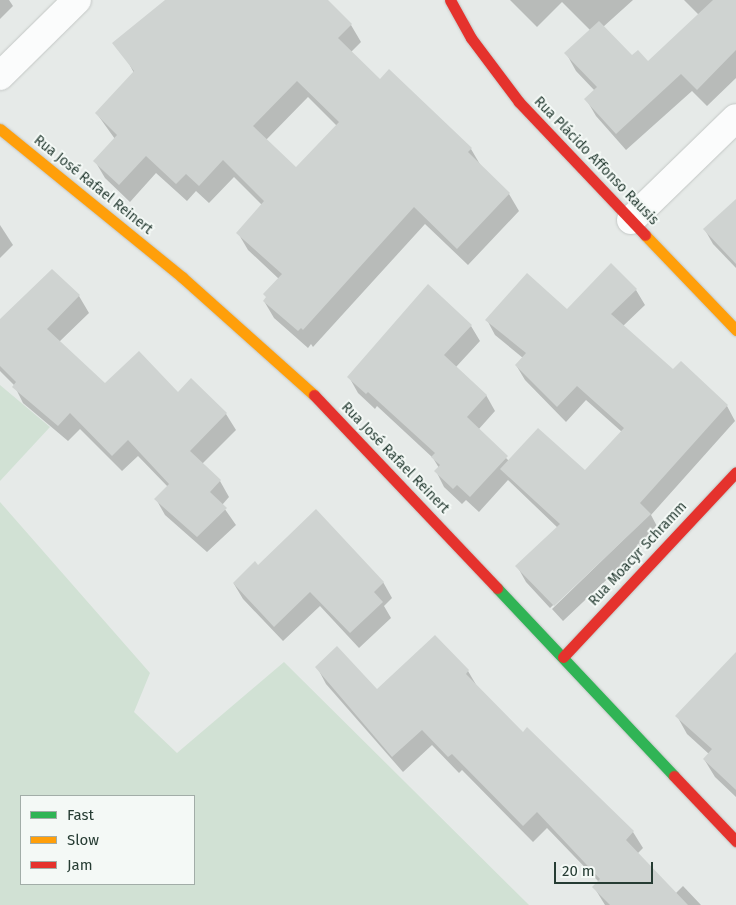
<!DOCTYPE html>
<meta charset="utf-8">
<style>
body{margin:0}
#map{position:relative;width:736px;height:905px;overflow:hidden;background:#e6eae8;font-family:"Fira Sans",sans-serif}
div>[style]{position:absolute}
.green>*{inset:0;background:#d1e1d4}
.shadow>*{inset:0;background:#0003}
.building>*{inset:0;background:#cfd3d1}
.roads{filter:drop-shadow(0 0 1px #c3c7c5) drop-shadow(0 0 1px #c3c7c5)}
.street>*{height:28px;margin:-14px;padding:0 14px;transform-origin:14px;border-radius:14px;background:#fbfcfc}
.fast>*{height:11px;margin:-5.5px;padding:0 5.5px;transform-origin:5.5px;border-radius:5.5px;background:#30b455}
.slow>*{height:11px;margin:-5.5px;padding:0 5.5px;transform-origin:5.5px;border-radius:5.5px;background:#ff9f0a}
.jam>*{height:11px;margin:-5.5px;padding:0 5.5px;transform-origin:5.5px;border-radius:5.5px;background:#e5322d}
span{translate:-50% -50%;white-space:nowrap;text-align:center;line-height:1.15;-webkit-text-stroke:4px #f4f9f6;paint-order:stroke}
.street-label{font-size:14px;color:#263c33}
.legend{position:absolute;left:20px;top:795px;width:175px;height:90px;box-sizing:border-box;background:#f4f9f6;border:1px solid #a2ada8;margin:0;padding:6px 9px;list-style:none;font-size:15px;color:#263c33}
.legend li{display:flex;align-items:center;gap:10px;height:25px}
.legend b{width:25px;border:1px solid #a2ada8}
.scale{position:absolute;left:554px;top:862px;width:99px;height:22px;box-sizing:border-box;border:2px solid #263c33;border-top:0;padding-left:6px;font-size:15px;line-height:18px;white-space:nowrap;color:#263c33;-webkit-text-stroke:4px #f4f9f6;paint-order:stroke}
</style>
<div id="map">
<div class="green">
<div style="clip-path:polygon(0 385px,50px 427px,0 481px)"></div>
<div style="clip-path:polygon(evenodd,0 502px,150px 673px,134px 712px,177px 753px,284px 662px,529px 905px,0 905px,0 502px,194px 796px,194px 884px,21px 884px,21px 796px,194px 796px)"></div>
</div>
<div class="shadow">
<div style="clip-path:polygon(0 0,9px 0,13px 6px,0 19px)"></div>
<div style="clip-path:polygon(evenodd,166px 0,326px 0,351px 25px,361px 42px,351px 52px,380px 81px,471px 149px,481px 166px,509px 194px,519px 211px,468px 265px,425px 224px,313px 347px,311px 344px,308px 348px,274px 318px,264px 301px,279px 279px,248px 250px,238px 233px,262px 205px,234px 177px,209px 203px,196px 191px,187px 201px,156px 173px,130px 202px,105px 178px,95px 161px,115px 139px,97px 114px,134px 73px,127px 60px,166px 0,308px 97px,337px 126px,296px 169px,266px 140px,308px 97px)"></div>
<div style="clip-path:polygon(510px 0,633px 0,603px 27px,632px 57px,648px 63px,699px 15px,684px 0,736px 0,736px 78px,707px 106px,692px 91px,626px 150px,596px 116px,586px 99px,595px 91px,576px 71px,566px 53px,591px 31px,562px 2px,537px 27px)"></div>
<div style="clip-path:polygon(736px 201px,736px 268px,713px 244px,705px 230px)"></div>
<div style="clip-path:polygon(0 225px,13px 245px,0 258px)"></div>
<div style="clip-path:polygon(52px 270px,79px 296px,89px 313px,59px 342px,105px 385px,178px 393px,191px 380px,226px 414px,236px 430px,202px 464px,220px 481px,229px 497px,222px 505px,236px 525px,207px 552px,165px 515px,156px 499px,168px 487px,138px 456px,122px 471px,80px 429px,68px 441px,23px 403px,14px 385px,0 371px,0 321px)"></div>
<div style="clip-path:polygon(636px 290px,645px 305px,623px 326px,673px 371px,727px 406px,735px 421px,651px 515px,659px 530px,563px 621px,552px 609px,650px 514px,550px 608px,526px 582px,517px 566px,558px 528px,508px 480px,479px 512px,466px 500px,462px 504px,444px 487px,436px 471px,439px 468px,433px 458px,377px 406px,375px 409px,358px 393px,349px 377px,471px 326px,480px 341px,456px 367px,486px 395px,495px 411px,478px 430px,509px 461px,585px 472px,622px 432px,586px 400px,566px 422px,525px 380px,516px 365px,523px 358px,495px 335px,487px 320px,567px 311px)"></div>
<div style="clip-path:polygon(258px 567px,383px 582px,392px 598px,384px 606px,391px 618px,359px 648px,320px 606px,283px 641px,243px 599px,234px 584px)"></div>
<div style="clip-path:polygon(435px 637px,468px 671px,478px 688px,523px 733px,527px 729px,633px 832px,643px 848px,637px 854px,675px 894px,683px 886px,701px 905px,605px 905px,594px 887px,599px 882px,547px 828px,533px 842px,462px 770px,459px 773px,432px 745px,403px 772px,326px 684px,317px 667px,377px 691px)"></div>
<div style="clip-path:polygon(736px 660px,736px 797px,715px 777px,704px 759px,709px 754px,687px 734px,677px 716px)"></div>
</div>
<div class="building">
<div style="clip-path:polygon(evenodd,165px 0,328px 0,352px 24px,338px 38px,380px 79px,389px 69px,472px 148px,468px 152px,510px 193px,457px 249px,414px 207px,303px 330px,301px 328px,298px 331px,263px 301px,266px 297px,263px 294px,282px 274px,236px 233px,264px 201px,223px 160px,199px 186px,186px 174px,176px 184px,146px 156px,119px 185px,93px 161px,117px 135px,95px 113px,134px 71px,112px 43px,165px 0,297px 81px,339px 122px,296px 167px,253px 126px,297px 81px)"></div>
<div style="clip-path:polygon(713px 0,736px 0,736px 50px,697px 90px,681px 74px,616px 134px,584px 99px,597px 87px,564px 53px,599px 21px,632px 55px,638px 50px,648px 61px)"></div>
<div style="clip-path:polygon(736px 199px,736px 264px,703px 229px)"></div>
<div style="clip-path:polygon(611px 263px,637px 289px,611px 314px,673px 369px,681px 361px,728px 405px,640px 503px,651px 514px,554px 606px,515px 566px,560px 524px,500px 469px,538px 428px,585px 470px,624px 428px,577px 386px,557px 407px,515px 365px,526px 353px,485px 320px,527px 273px,567px 309px)"></div>
<div style="clip-path:polygon(52px 269px,80px 295px,47px 329px,105px 383px,139px 351px,178px 392px,191px 378px,227px 413px,190px 451px,221px 480px,210px 492px,227px 508px,197px 537px,154px 499px,169px 484px,128px 440px,112px 456px,70px 413px,58px 426px,12px 387px,16px 382px,0 366px,0 319px)"></div>
<div style="clip-path:polygon(428px 284px,472px 325px,444px 355px,487px 395px,467px 417px,508px 456px,470px 497px,457px 485px,453px 489px,434px 471px,440px 465px,431px 457px,435px 453px,368px 392px,366px 394px,347px 377px)"></div>
<div style="clip-path:polygon(316px 509px,384px 582px,374px 592px,383px 602px,350px 633px,310px 592px,274px 627px,233px 583px,255px 561px,258px 565px)"></div>
<div style="clip-path:polygon(435px 635px,469px 670px,466px 674px,523px 732px,527px 727px,634px 831px,626px 840px,688px 905px,610px 905px,592px 887px,600px 879px,537px 812px,523px 826px,452px 754px,448px 757px,422px 730px,392px 757px,315px 667px,337px 646px,377px 689px)"></div>
<div style="clip-path:polygon(736px 652px,736px 790px,703px 759px,712px 749px,675px 716px)"></div>
</div>
<div class="roads">
<div class="street">
<div style="left:0;top:76px;width:108px;rotate:-44.6deg"></div>
<div style="left:631px;top:220px;width:146px;rotate:-44.2deg"></div>
</div>
<div class="fast">
<div style="left:497px;top:588px;width:258px;rotate:46.7deg"></div>
</div>
<div class="slow">
<div style="left:0;top:129px;width:235px;rotate:39.1deg"></div>
<div style="left:182px;top:277px;width:177px;rotate:41.8deg"></div>
<div style="left:645px;top:235px;width:132px;rotate:46.2deg"></div>
</div>
<div class="jam">
<div style="left:450px;top:0;width:43px;rotate:61.1deg"></div>
<div style="left:471px;top:38px;width:80px;rotate:53.1deg"></div>
<div style="left:519px;top:102px;width:183px;rotate:46.5deg"></div>
<div style="left:314px;top:395px;width:266px;rotate:46.5deg"></div>
<div style="left:563px;top:657px;width:253px;rotate:-46.9deg"></div>
<div style="left:674px;top:776px;width:90px;rotate:46.4deg"></div>
</div>
</div>
<div class="street-label">
<span style="left:596px;top:161px;rotate:46deg">Rua Plácido Affonso Rausis</span>
<span style="left:93px;top:185px;rotate:39deg">Rua José Rafael Reinert</span>
<span style="left:395px;top:458px;rotate:46deg">Rua José Rafael Reinert</span>
<span style="left:638px;top:554px;rotate:-47deg">Rua Moacyr Schramm</span>
</div>
<ul class="legend">
<li><b style="height:6px;background:#30b455"></b>Fast</li>
<li><b style="height:6px;background:#ff9f0a"></b>Slow</li>
<li><b style="height:6px;background:#e5322d"></b>Jam</li>
</ul>
<div class="scale">20 m</div>
</div>
